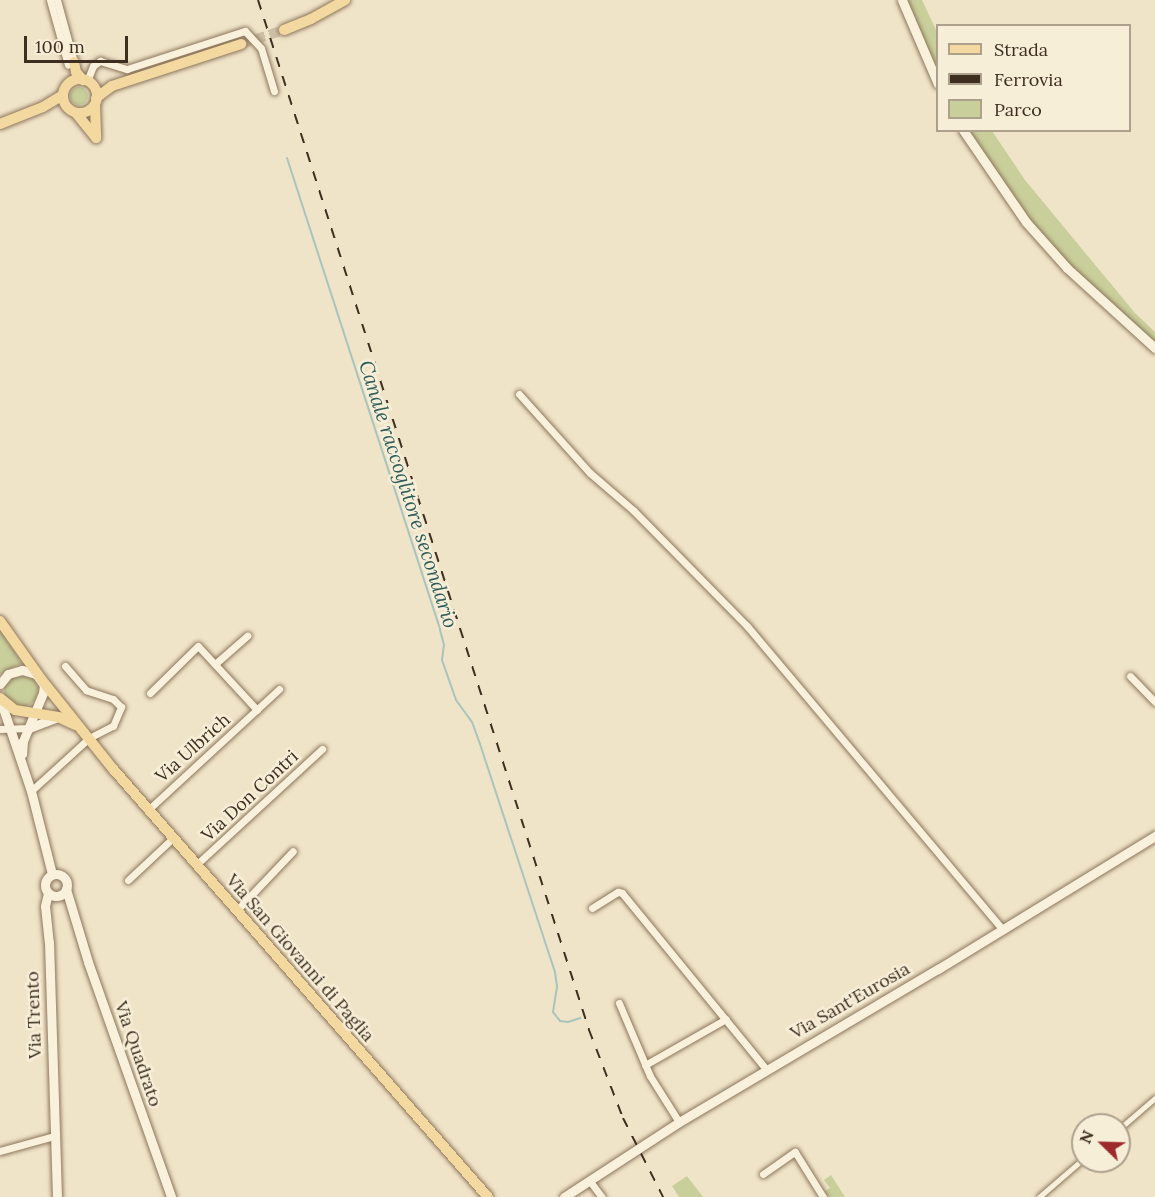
<!DOCTYPE html>
<style>
body{margin:0}
#map{position:relative;width:1155px;height:1197px;overflow:hidden;background:#f0e4c8;font-family:Lora,serif}
div>[style]{position:absolute}
.green>*{inset:0;background:#c9cf9b}
.round{border-radius:50%}
.stream>*{height:2px;margin:-1px;padding:0 1px;transform-origin:1px;border-radius:1px;background:#a9c4bc}
.primary-tunnel>*{height:10px;margin-top:-5px;transform-origin:0;background:repeating-linear-gradient(90deg,#ccc0a6 0 10px,transparent 0 15px)}
.roads{filter:drop-shadow(0 0 2px #8d765c) drop-shadow(0 0 2px #8d765c)}
.pedestrian>*{height:5px;margin:-2.5px;padding:0 2.5px;transform-origin:2.5px;border-radius:2.5px;background:#faf1dc}
.minor>*{height:7px;margin:-3.5px;padding:0 3.5px;transform-origin:3.5px;border-radius:3.5px;background:#faf1dc}
.tertiary>*{height:9px;margin:-4.5px;padding:0 4.5px;transform-origin:4.5px;border-radius:4.5px;background:#faf1dc}
.tertiary>.ring{margin:-4.5px;padding:0;box-sizing:content-box;background:none;border:9px solid #faf1dc;border-radius:50%}
.primary>*{height:10px;margin:-5px;padding:0 5px;transform-origin:5px;border-radius:5px;background:#f3d9a0}
.primary>.ring{margin:-5px;padding:0;box-sizing:content-box;background:none;border:10px solid #f3d9a0;border-radius:50%}
.rail>*{height:2px;margin-top:-1px;transform-origin:0;background:repeating-linear-gradient(90deg,#3d2e20 0 10px,transparent 0 20px)}
span{translate:-50% -50%;white-space:nowrap;text-align:center;line-height:1.15;-webkit-text-stroke:5px #f7eed8;paint-order:stroke}
.street-label{font-size:18px;color:#3d2e20}
.water-label{font-size:20px;color:#2f5d5a;font-style:italic}
.legend{position:absolute;left:936px;top:24px;width:195px;height:108px;box-sizing:border-box;background:#f7eed8;border:2px solid #ada18e;margin:0;padding:8px 10px;list-style:none;font-size:18px;color:#3d2e20}
.legend li{display:flex;align-items:center;gap:12px;height:30px}
.legend b{width:30px;border:2px solid #ada18e}
.north{position:absolute;left:1071px;top:1113px;width:60px;height:60px;box-sizing:border-box;background:#f7eed8;border:2px solid #ada18e;border-radius:50%;rotate:293deg;font-size:16px;font-weight:700;line-height:24px;text-align:center;color:#3d2e20}
.north::after{content:'';display:block;margin:auto;width:21px;height:27px;background:#9e2a2b;clip-path:polygon(50% 0,100% 100%,50% 72%,0 100%)}
.scale{position:absolute;left:24px;top:36px;width:104px;height:27px;box-sizing:border-box;border:3px solid #3d2e20;border-top:0;padding-left:8px;font-size:18px;line-height:21px;white-space:nowrap;color:#3d2e20;-webkit-text-stroke:4px #f7eed8;paint-order:stroke}
</style>
<div id="map">
<div class="green">
<div style="clip-path:polygon(904px 0,922px 0,937px 32px,937px 76px)"></div>
<div class="round" style="left:70px;top:87px;width:18px;height:18px"></div>
<div style="clip-path:polygon(968px 131px,992px 131px,1025px 180px,1135px 313px,1155px 332px,1155px 345px,1102px 301px,1023px 213px)"></div>
<div style="clip-path:polygon(0 630px,22px 663px,1px 674px,0 674px)"></div>
<div class="round" style="left:4px;top:673px;width:34px;height:34px"></div>
<div style="clip-path:polygon(831px 1175px,845px 1197px,829px 1197px,825px 1191px,830px 1188px,824px 1180px)"></div>
<div style="clip-path:polygon(687px 1176px,703px 1197px,679px 1197px,672px 1186px)"></div>
</div>
<div class="stream">
<div style="left:287px;top:158px;width:496px;rotate:72deg"></div>
<div style="left:440px;top:630px;width:16px;rotate:75deg"></div>
<div style="left:444px;top:645px;width:15px;rotate:98deg"></div>
<div style="left:442px;top:660px;width:42px;rotate:70.7deg"></div>
<div style="left:456px;top:700px;width:27px;rotate:54deg"></div>
<div style="left:472px;top:722px;width:23px;rotate:70deg"></div>
<div style="left:480px;top:744px;width:240px;rotate:71.8deg"></div>
<div style="left:555px;top:972px;width:15px;rotate:82deg"></div>
<div style="left:557px;top:987px;width:25px;rotate:99deg"></div>
<div style="left:553px;top:1012px;width:11px;rotate:52deg"></div>
<div style="left:560px;top:1021px;width:8px;rotate:7deg"></div>
<div style="left:568px;top:1022px;width:13px;rotate:-18deg"></div>
</div>
<div class="primary-tunnel">
<div style="left:241px;top:44px;width:45px;rotate:-18deg"></div>
</div>
<div class="roads">
<div class="pedestrian">
<div style="left:1119px;top:1129px;width:48px;rotate:-40.7deg"></div>
<div style="left:1039px;top:1197px;width:58px;rotate:-40.8deg"></div>
</div>
<div class="minor">
<div style="left:50px;top:0;width:67px;rotate:74.5deg"></div>
<div style="left:57px;top:0;width:64px;rotate:74.7deg"></div>
<div style="left:87px;top:81px;width:16px;rotate:-68deg"></div>
<div style="left:93px;top:66px;width:9px;rotate:-36deg"></div>
<div style="left:100px;top:61px;width:28px;rotate:17deg"></div>
<div style="left:127px;top:69px;width:124px;rotate:-17.9deg"></div>
<div style="left:245px;top:31px;width:23px;rotate:47deg"></div>
<div style="left:261px;top:48px;width:45px;rotate:73.2deg"></div>
<div style="left:519px;top:394px;width:106px;rotate:48.1deg"></div>
<div style="left:590px;top:473px;width:58px;rotate:40.8deg"></div>
<div style="left:634px;top:511px;width:161px;rotate:45.5deg"></div>
<div style="left:747px;top:626px;width:396px;rotate:49.9deg"></div>
<div style="left:215px;top:664px;width:43px;rotate:-41.2deg"></div>
<div style="left:1130px;top:676px;width:36px;rotate:46deg"></div>
<div style="left:150px;top:693px;width:67px;rotate:-44.4deg"></div>
<div style="left:198px;top:646px;width:87px;rotate:47.3deg"></div>
<div style="left:0;top:729px;width:29px;rotate:-2deg"></div>
<div style="left:31px;top:791px;width:79px;rotate:-42.4deg"></div>
<div style="left:89px;top:738px;width:27px;rotate:-27deg"></div>
<div style="left:113px;top:726px;width:21px;rotate:-67deg"></div>
<div style="left:121px;top:707px;width:11px;rotate:-135deg"></div>
<div style="left:113px;top:699px;width:28px;rotate:-162deg"></div>
<div style="left:86px;top:690px;width:32px;rotate:-131deg"></div>
<div style="left:149px;top:809px;width:177px;rotate:-42.7deg"></div>
<div style="left:197px;top:864px;width:170px;rotate:-42.6deg"></div>
<div style="left:128px;top:880px;width:63px;rotate:-43.1deg"></div>
<div style="left:592px;top:908px;width:31px;rotate:-32deg"></div>
<div style="left:618px;top:892px;width:4px;rotate:14deg"></div>
<div style="left:622px;top:893px;width:227px;rotate:50.7deg"></div>
<div style="left:237px;top:910px;width:81px;rotate:-46.5deg"></div>
<div style="left:619px;top:1003px;width:79px;rotate:67deg"></div>
<div style="left:650px;top:1076px;width:54px;rotate:57.8deg"></div>
<div style="left:645px;top:1065px;width:93px;rotate:-29.6deg"></div>
<div style="left:0;top:1151px;width:56px;rotate:-15.5deg"></div>
<div style="left:763px;top:1174px;width:39px;rotate:-35deg"></div>
<div style="left:795px;top:1152px;width:53px;rotate:58.1deg"></div>
<div style="left:589px;top:1180px;width:21px;rotate:53deg"></div>
</div>
<div class="tertiary">
<div style="left:902px;top:0;width:91px;rotate:66.8deg"></div>
<div style="left:963px;top:130px;width:112px;rotate:55.6deg"></div>
<div style="left:1026px;top:222px;width:62px;rotate:48.3deg"></div>
<div style="left:1067px;top:268px;width:119px;rotate:42.3deg"></div>
<div style="left:0;top:684px;width:13px;rotate:-51deg"></div>
<div style="left:8px;top:674px;width:15px;rotate:-16deg"></div>
<div style="left:22px;top:670px;width:15px;rotate:16deg"></div>
<div style="left:36px;top:674px;width:14px;rotate:54deg"></div>
<div style="left:44px;top:685px;width:8px;rotate:97deg"></div>
<div style="left:43px;top:693px;width:52px;rotate:112.6deg"></div>
<div style="left:23px;top:741px;width:13px;rotate:94deg"></div>
<div style="left:0;top:699px;width:97px;rotate:71.4deg"></div>
<div style="left:31px;top:791px;width:86px;rotate:75.8deg"></div>
<div style="left:29px;top:728px;width:30px;rotate:-21deg"></div>
<div class="ring" style="left:45px;top:874px;width:13px;height:13px"></div>
<div style="left:66px;top:889px;width:76px;rotate:73.2deg"></div>
<div style="left:88px;top:962px;width:249px;rotate:70.5deg"></div>
<div style="left:48px;top:893px;width:13px;rotate:103deg"></div>
<div style="left:45px;top:906px;width:36px;rotate:84deg"></div>
<div style="left:49px;top:942px;width:255px;rotate:88.2deg"></div>
<div style="left:564px;top:1197px;width:137px;rotate:-33.1deg"></div>
<div style="left:679px;top:1122px;width:301px;rotate:-30.6deg"></div>
<div style="left:938px;top:969px;width:255px;rotate:-31.5deg"></div>
</div>
<div class="primary">
<div style="left:284px;top:30px;width:29px;rotate:-22deg"></div>
<div style="left:311px;top:19px;width:39px;rotate:-29deg"></div>
<div style="left:74px;top:62px;width:10px;rotate:79deg"></div>
<div style="left:76px;top:72px;width:11px;rotate:49deg"></div>
<div class="ring" style="left:63px;top:79px;width:24px;height:24px"></div>
<div style="left:96px;top:98px;width:20px;rotate:-37deg"></div>
<div style="left:112px;top:86px;width:136px;rotate:-18deg"></div>
<div style="left:95px;top:105px;width:33px;rotate:88deg"></div>
<div style="left:76px;top:113px;width:32px;rotate:51deg"></div>
<div style="left:0;top:124px;width:46px;rotate:-21.6deg"></div>
<div style="left:43px;top:107px;width:23px;rotate:-31deg"></div>
<div style="left:0;top:621px;width:71px;rotate:54.7deg"></div>
<div style="left:41px;top:679px;width:117px;rotate:51.3deg"></div>
<div style="left:114px;top:770px;width:568px;rotate:48.79deg"></div>
<div style="left:0;top:698px;width:19px;rotate:39deg"></div>
<div style="left:15px;top:710px;width:44px;rotate:9.2deg"></div>
<div style="left:58px;top:717px;width:19px;rotate:25deg"></div>
</div>
</div>
<div class="rail">
<div style="left:258px;top:0;width:1082px;rotate:72.18deg"></div>
<div style="left:589px;top:1030px;width:94px;rotate:68.9deg"></div>
<div style="left:623px;top:1118px;width:89px;rotate:63.1deg"></div>
</div>
<div class="street-label">
<span style="left:193px;top:748px;rotate:-42deg">Via Ulbrich</span>
<span style="left:250px;top:796px;rotate:-43deg">Via Don Contri</span>
<span style="left:300px;top:958px;rotate:49deg">Via San Giovanni di Paglia</span>
<span style="left:850px;top:1001px;rotate:-30deg">Via Sant'Eurosia</span>
<span style="left:34px;top:1015px;rotate:-92deg">Via Trento</span>
<span style="left:138px;top:1054px;rotate:71deg">Via Quadrato</span>
</div>
<div class="water-label">
<span style="left:409px;top:494px;rotate:72deg">Canale raccoglitore secondario</span>
</div>
<ul class="legend">
<li><b style="height:8px;background:#f3d9a0"></b>Strada</li>
<li><b style="height:8px;background:#3d2e20"></b>Ferrovia</li>
<li><b style="height:16px;background:#c9cf9b"></b>Parco</li>
</ul>
<div class="north">N</div>
<div class="scale">100 m</div>
</div>
